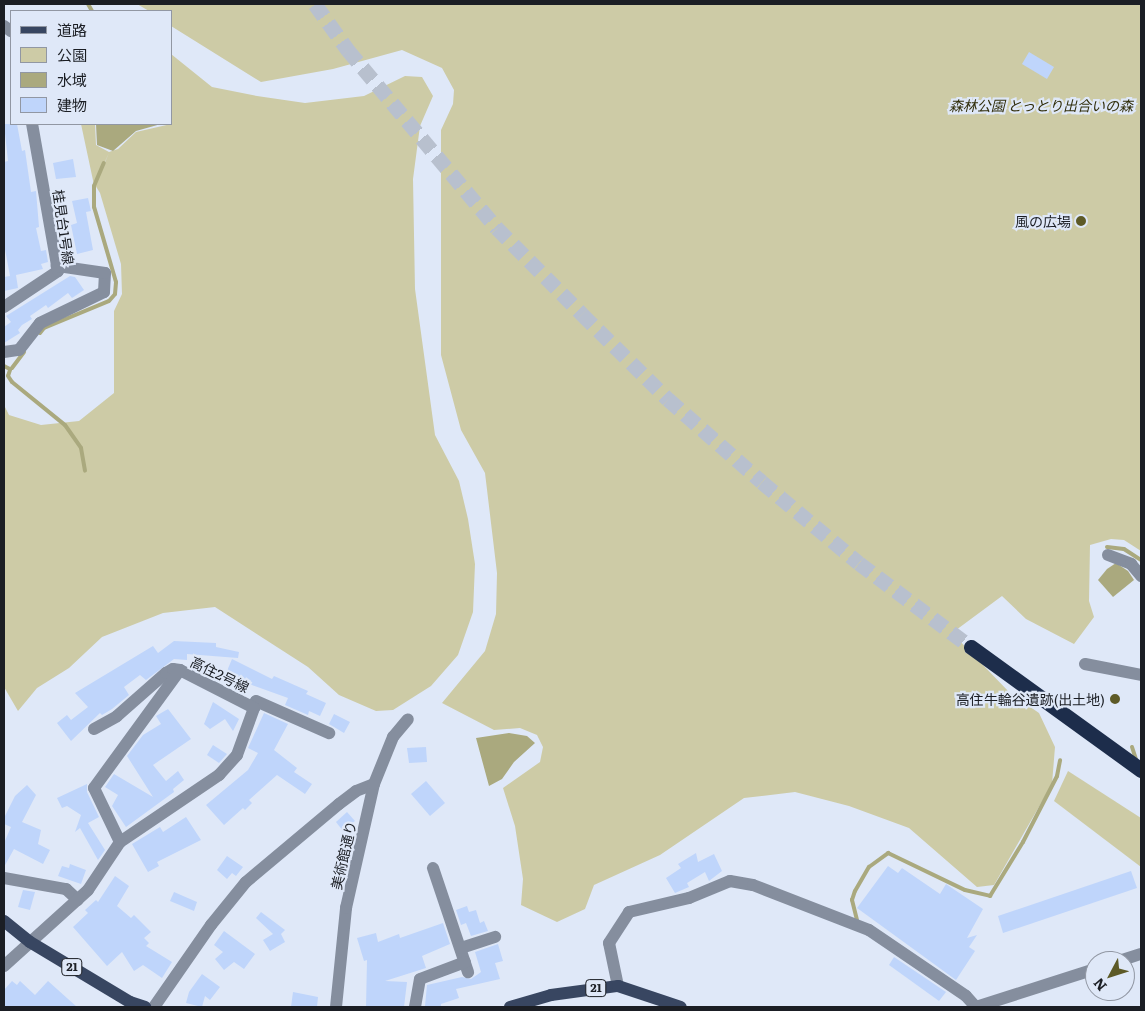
<!DOCTYPE html>
<meta charset="utf-8">
<style>
body{margin:0}
#map{position:relative;width:1145px;height:1011px;overflow:hidden;background:#dfe8f8;font-family:Literata,"Noto Sans JP",serif}
div>[style]{position:absolute}
.green>*{inset:0;background:#cdcba6}
.water>*{inset:0;background:#aaa97e}
.stream>*{height:4px;margin:-2px;padding:0 2px;transform-origin:2px;border-radius:2px;background:#aaa97e}
.building>*{inset:0;background:#bfd5fb}
.highway-tunnel>*{height:15px;margin-top:-7.5px;transform-origin:0;background:repeating-linear-gradient(90deg,#b8c0ce 0 15px,transparent 0 23px)}
.minor>*{height:12px;margin:-6px;padding:0 6px;transform-origin:6px;border-radius:6px;background:#858e9e}
.major>*{height:12px;margin:-6px;padding:0 6px;transform-origin:6px;border-radius:6px;background:#384661}
.highway>*{height:15px;margin:-7.5px;padding:0 7.5px;transform-origin:7.5px;border-radius:7.5px;background:#1d2d4b}
.dots>*{width:14px;height:14px;translate:-50% -50%;box-sizing:border-box;border:2px solid #dfe8f8;border-radius:50%}
span{translate:-50% -50%;white-space:nowrap;text-align:center;line-height:1.15;-webkit-text-stroke:4.5px #dfe8f8;paint-order:stroke}
.shield-label span{padding:1px 4px;background:#dfe8f8;border:1px solid;border-radius:4px;-webkit-text-stroke-width:0}
.shield-label{font-size:12px;color:#1b1e24;font-weight:700}
.park-label{font-size:14px;color:#312e0b;font-style:italic}
.poi-label{font-size:14px;color:#1b1e24}
.right{translate:-100% -50%;text-align:right}
.street-label{font-size:14px;color:#1b1e24}
.frame{position:absolute;inset:0;border:5px solid #1b1e24;pointer-events:none}
.legend{position:absolute;left:10px;top:10px;width:162px;height:115px;box-sizing:border-box;background:#dfe8f8;border:1px solid #9197a3;margin:0;padding:6px 9px;list-style:none;font-size:15px;color:#1b1e24}
.legend li{display:flex;align-items:center;gap:10px;height:25px}
.legend b{width:25px;border:1px solid #9197a3}
.north{position:absolute;left:1085px;top:951px;width:50px;height:50px;box-sizing:border-box;background:#dfe8f8;border:1px solid #9197a3;border-radius:50%;rotate:230deg;font-size:14px;font-weight:700;line-height:20px;text-align:center;color:#1b1e24}
.north::after{content:'';display:block;margin:auto;width:18px;height:22px;background:#5d5a27;clip-path:polygon(50% 0,100% 100%,50% 72%,0 100%)}
</style>
<div id="map">
<div class="green">
<div style="clip-path:polygon(137px 4px,1141px 4px,1141px 551px,1124px 540px,1111px 539px,1090px 545px,1089px 601px,1094px 617px,1074px 644px,1026px 619px,1002px 596px,952px 633px,1010px 693px,1039px 713px,1055px 747px,1052px 784px,994px 885px,977px 887px,909px 828px,849px 806px,795px 792px,744px 798px,660px 855px,594px 885px,585px 909px,557px 922px,521px 905px,523px 879px,515px 826px,503px 788px,540px 762px,543px 747px,537px 735px,520px 728px,494px 730px,442px 703px,485px 651px,496px 614px,497px 573px,485px 473px,461px 430px,441px 355px,441px 130px,453px 104px,454px 90px,442px 68px,402px 50px,333px 69px,261px 82px,171px 26px,171px 11px,149px 11px)"></div>
<div style="clip-path:polygon(171px 54px,212px 87px,257px 96px,305px 103px,364px 96px,405px 76px,422px 77px,433px 96px,420px 126px,413px 179px,415px 289px,435px 435px,459px 481px,468px 519px,475px 564px,473px 612px,458px 655px,431px 686px,393px 710px,376px 711px,339px 695px,308px 667px,215px 607px,163px 613px,102px 637px,69px 668px,37px 688px,18px 711px,4px 687px,4px 405px,9px 415px,41px 425px,79px 421px,114px 393px,114px 311px,122px 294px,121px 264px,100px 193px,95px 185px,109px 153px,94px 185px,81px 124px,95px 124px,96px 145px,109px 152px,118px 149px,136px 132px,171px 124px)"></div>
<div style="clip-path:polygon(1068px 771px,1141px 818px,1141px 867px,1054px 801px)"></div>
</div>
<div class="water">
<div style="clip-path:polygon(96px 124px,161px 124px,136px 131px,113px 151px,97px 145px)"></div>
<div style="clip-path:polygon(1116px 563px,1128px 571px,1134px 580px,1113px 597px,1098px 580px,1107px 569px)"></div>
<div style="clip-path:polygon(509px 733px,527px 736px,535px 743px,514px 762px,502px 779px,489px 786px,476px 738px)"></div>
</div>
<div class="stream">
<div style="left:88px;top:4px;width:8px;rotate:60deg"></div>
<div style="left:40px;top:333px;width:6px;rotate:-51deg"></div>
<div style="left:44px;top:328px;width:70px;rotate:-22.6deg"></div>
<div style="left:109px;top:301px;width:9px;rotate:-49deg"></div>
<div style="left:115px;top:294px;width:12px;rotate:-85deg"></div>
<div style="left:116px;top:282px;width:78px;rotate:-106.3deg"></div>
<div style="left:94px;top:207px;width:21px;rotate:-90deg"></div>
<div style="left:94px;top:186px;width:25px;rotate:-67deg"></div>
<div style="left:4px;top:366px;width:7px;rotate:27deg"></div>
<div style="left:12px;top:368px;width:20px;rotate:-53deg"></div>
<div style="left:10px;top:370px;width:6px;rotate:108deg"></div>
<div style="left:8px;top:376px;width:7px;rotate:56deg"></div>
<div style="left:12px;top:382px;width:68px;rotate:39.1deg"></div>
<div style="left:65px;top:425px;width:28px;rotate:55deg"></div>
<div style="left:81px;top:448px;width:23px;rotate:80deg"></div>
<div style="left:1107px;top:547px;width:17px;rotate:7deg"></div>
<div style="left:1124px;top:549px;width:20px;rotate:33deg"></div>
<div style="left:1132px;top:747px;width:13px;rotate:72deg"></div>
<div style="left:857px;top:920px;width:21px;rotate:-104deg"></div>
<div style="left:852px;top:900px;width:9px;rotate:-72deg"></div>
<div style="left:855px;top:891px;width:28px;rotate:-60deg"></div>
<div style="left:869px;top:867px;width:24px;rotate:-36deg"></div>
<div style="left:888px;top:853px;width:85px;rotate:25.7deg"></div>
<div style="left:965px;top:890px;width:26px;rotate:13deg"></div>
<div style="left:990px;top:896px;width:63px;rotate:-58.6deg"></div>
<div style="left:1023px;top:842px;width:74px;rotate:-62.7deg"></div>
<div style="left:1057px;top:776px;width:16px;rotate:-79deg"></div>
</div>
<div class="building">
<div style="clip-path:polygon(1029px 52px,1054px 67px,1047px 79px,1022px 64px)"></div>
<div style="clip-path:polygon(4px 124px,17px 124px,22px 151px,25px 150px,31px 192px,36px 191px,39px 227px,36px 228px,41px 251px,46px 250px,48px 262px,41px 264px,43px 269px,16px 275px,18px 288px,4px 291px,4px 277px,10px 276px,4px 244px,4px 162px,8px 161px)"></div>
<div style="clip-path:polygon(73px 159px,76px 177px,56px 179px,53px 163px)"></div>
<div style="clip-path:polygon(88px 198px,91px 211px,86px 212px,93px 250px,77px 254px,71px 225px,77px 223px,72px 201px)"></div>
<div style="clip-path:polygon(70px 276px,75px 277px,84px 290px,72px 298px,68px 293px,48px 308px,46px 305px,30px 316px,32px 319px,22px 325px,18px 330px,20px 333px,4px 343px,4px 327px,11px 322px,6px 316px)"></div>
<div style="clip-path:polygon(174px 641px,216px 643px,216px 647px,239px 652px,238px 658px,187px 654px,187px 660px,174px 659px,146px 680px,140px 675px,124px 687px,129px 695px,112px 709px,102px 715px,100px 713px,71px 741px,57px 723px,67px 715px,71px 720px,88px 707px,75px 693px,153px 646px,158px 653px)"></div>
<div style="clip-path:polygon(232px 659px,272px 679px,274px 676px,308px 691px,306px 694px,326px 703px,320px 716px,309px 711px,308px 715px,285px 705px,288px 698px,235px 679px,237px 675px,227px 671px)"></div>
<div style="clip-path:polygon(213px 702px,239px 719px,233px 731px,225px 719px,210px 729px,204px 724px)"></div>
<div style="clip-path:polygon(168px 709px,191px 739px,153px 765px,166px 781px,178px 771px,184px 780px,173px 789px,174px 792px,126px 827px,112px 806px,118px 795px,105px 787px,114px 774px,153px 797px,127px 756px,143px 735px,161px 724px,156px 716px)"></div>
<div style="clip-path:polygon(264px 713px,299px 729px,288px 724px,274px 750px,297px 768px,294px 772px,312px 784px,305px 794px,277px 775px,249px 800px,252px 803px,245px 810px,243px 808px,224px 825px,206px 805px,248px 770px,258px 753px,248px 748px)"></div>
<div style="clip-path:polygon(334px 714px,350px 722px,344px 733px,329px 724px)"></div>
<div style="clip-path:polygon(213px 745px,227px 754px,219px 763px,207px 755px)"></div>
<div style="clip-path:polygon(426px 747px,427px 762px,409px 763px,407px 748px)"></div>
<div style="clip-path:polygon(426px 781px,445px 803px,430px 816px,411px 794px)"></div>
<div style="clip-path:polygon(87px 784px,87px 792px,99px 817px,88px 823px,105px 850px,98px 860px,80px 828px,75px 832px,81px 815px,67px 806px,62px 808px,57px 798px)"></div>
<div style="clip-path:polygon(27px 785px,36px 795px,22px 822px,41px 830px,38px 844px,50px 850px,43px 864px,14px 849px,4px 867px,4px 843px,11px 827px,4px 824px,4px 818px,15px 796px)"></div>
<div style="clip-path:polygon(347px 812px,355px 821px,343px 831px,336px 822px)"></div>
<div style="clip-path:polygon(186px 817px,201px 840px,157px 862px,159px 866px,148px 872px,132px 844px,160px 827px,163px 832px)"></div>
<div style="clip-path:polygon(696px 853px,698px 862px,714px 854px,722px 871px,709px 881px,705px 872px,687px 883px,689px 887px,675px 893px,666px 878px,681px 868px,678px 864px)"></div>
<div style="clip-path:polygon(227px 856px,243px 867px,236px 876px,232px 873px,227px 879px,217px 870px)"></div>
<div style="clip-path:polygon(70px 864px,86px 870px,81px 884px,58px 876px,62px 866px,69px 868px)"></div>
<div style="clip-path:polygon(888px 866px,898px 873px,902px 868px,940px 894px,946px 884px,983px 909px,967px 938px,977px 935px,969px 947px,975px 951px,956px 980px,857px 908px)"></div>
<div style="clip-path:polygon(1131px 871px,1137px 888px,1003px 933px,998px 916px)"></div>
<div style="clip-path:polygon(115px 876px,129px 886px,117px 906px,131px 918px,134px 915px,151px 932px,144px 938px,149px 943px,146px 946px,172px 962px,162px 978px,143px 965px,134px 971px,122px 952px,107px 966px,73px 927px,88px 913px,85px 910px,96px 900px,98px 902px)"></div>
<div style="clip-path:polygon(23px 890px,35px 892px,30px 910px,18px 907px)"></div>
<div style="clip-path:polygon(174px 892px,197px 902px,194px 911px,170px 901px)"></div>
<div style="clip-path:polygon(467px 906px,469px 912px,476px 910px,480px 923px,484px 921px,488px 931px,471px 936px,466px 923px,461px 925px,456px 910px)"></div>
<div style="clip-path:polygon(261px 912px,285px 930px,281px 934px,285px 942px,270px 951px,263px 940px,273px 934px,256px 918px)"></div>
<div style="clip-path:polygon(443px 923px,450px 944px,422px 956px,426px 968px,385px 981px,407px 982px,404px 1007px,366px 1007px,367px 960px,364px 961px,357px 938px,376px 933px,378px 942px,399px 934px,400px 938px)"></div>
<div style="clip-path:polygon(224px 931px,255px 954px,244px 969px,234px 962px,224px 970px,215px 959px,223px 952px,214px 945px)"></div>
<div style="clip-path:polygon(498px 944px,503px 961px,495px 963px,500px 979px,456px 989px,459px 998px,441px 1004px,441px 1007px,425px 1006px,427px 985px,462px 977px,471px 979px,481px 972px,475px 952px)"></div>
<div style="clip-path:polygon(894px 957px,946px 992px,939px 1001px,889px 965px)"></div>
<div style="clip-path:polygon(202px 974px,220px 987px,210px 1000px,205px 996px,202px 1007px,186px 1003px,189px 992px)"></div>
<div style="clip-path:polygon(12px 981px,17px 985px,20px 981px,35px 995px,48px 981px,77px 1007px,4px 1007px,4px 990px)"></div>
<div style="clip-path:polygon(293px 992px,318px 997px,317px 1007px,291px 1007px)"></div>
</div>
<div class="highway-tunnel">
<div style="left:315px;top:4px;width:57px;rotate:54.3deg"></div>
<div style="left:348px;top:50px;width:232px;rotate:50.1deg"></div>
<div style="left:497px;top:228px;width:121px;rotate:45.3deg"></div>
<div style="left:582px;top:314px;width:121px;rotate:44.7deg"></div>
<div style="left:668px;top:399px;width:125px;rotate:41.4deg"></div>
<div style="left:762px;top:482px;width:126px;rotate:39.9deg"></div>
<div style="left:859px;top:563px;width:140px;rotate:36.9deg"></div>
</div>
<div class="minor">
<div style="left:4px;top:26px;width:9px;rotate:36deg"></div>
<div style="left:4px;top:307px;width:65px;rotate:-33.7deg"></div>
<div style="left:58px;top:271px;width:149px;rotate:-100deg"></div>
<div style="left:4px;top:352px;width:15px;rotate:-8deg"></div>
<div style="left:19px;top:350px;width:34px;rotate:-52deg"></div>
<div style="left:40px;top:323px;width:71px;rotate:-25.8deg"></div>
<div style="left:104px;top:292px;width:19px;rotate:-87deg"></div>
<div style="left:105px;top:273px;width:49px;rotate:-171.7deg"></div>
<div style="left:1108px;top:555px;width:25px;rotate:21deg"></div>
<div style="left:1131px;top:564px;width:16px;rotate:50deg"></div>
<div style="left:1085px;top:664px;width:57px;rotate:11.1deg"></div>
<div style="left:254px;top:708px;width:7px;rotate:-74deg"></div>
<div style="left:256px;top:701px;width:80px;rotate:23.7deg"></div>
<div style="left:94px;top:729px;width:26px;rotate:-29deg"></div>
<div style="left:117px;top:716px;width:65px;rotate:-41.3deg"></div>
<div style="left:166px;top:673px;width:8px;rotate:-30deg"></div>
<div style="left:173px;top:669px;width:7px;rotate:8deg"></div>
<div style="left:433px;top:868px;width:110px;rotate:71.4deg"></div>
<div style="left:4px;top:878px;width:63px;rotate:10.1deg"></div>
<div style="left:66px;top:889px;width:16px;rotate:43deg"></div>
<div style="left:461px;top:948px;width:36px;rotate:-18deg"></div>
<div style="left:1119px;top:961px;width:23px;rotate:-18deg"></div>
<div style="left:4px;top:966px;width:113px;rotate:-42.1deg"></div>
<div style="left:88px;top:890px;width:58px;rotate:-56.3deg"></div>
<div style="left:120px;top:842px;width:120px;rotate:-34.1deg"></div>
<div style="left:219px;top:775px;width:27px;rotate:-48deg"></div>
<div style="left:237px;top:755px;width:50px;rotate:-70.1deg"></div>
<div style="left:254px;top:708px;width:83px;rotate:-152.8deg"></div>
<div style="left:180px;top:670px;width:146px;rotate:126.1deg"></div>
<div style="left:94px;top:788px;width:60px;rotate:64.3deg"></div>
<div style="left:618px;top:986px;width:44px;rotate:-101.8deg"></div>
<div style="left:609px;top:943px;width:37px;rotate:-57deg"></div>
<div style="left:629px;top:912px;width:62px;rotate:-13.1deg"></div>
<div style="left:689px;top:898px;width:44px;rotate:-22.5deg"></div>
<div style="left:730px;top:881px;width:23px;rotate:10deg"></div>
<div style="left:753px;top:885px;width:124px;rotate:21.2deg"></div>
<div style="left:869px;top:930px;width:117px;rotate:34.2deg"></div>
<div style="left:966px;top:996px;width:15px;rotate:48deg"></div>
<div style="left:154px;top:1007px;width:100px;rotate:-55.2deg"></div>
<div style="left:211px;top:925px;width:55px;rotate:-50.9deg"></div>
<div style="left:246px;top:882px;width:121px;rotate:-40deg"></div>
<div style="left:339px;top:804px;width:21px;rotate:-37deg"></div>
<div style="left:356px;top:791px;width:19px;rotate:-21deg"></div>
<div style="left:336px;top:1007px;width:100px;rotate:-84.2deg"></div>
<div style="left:346px;top:908px;width:127px;rotate:-77.3deg"></div>
<div style="left:374px;top:784px;width:51px;rotate:-68deg"></div>
<div style="left:393px;top:737px;width:23px;rotate:-50deg"></div>
<div style="left:415px;top:1007px;width:28px;rotate:-80deg"></div>
<div style="left:420px;top:979px;width:48px;rotate:-20.7deg"></div>
<div style="left:976px;top:1007px;width:125px;rotate:-17.7deg"></div>
</div>
<div class="major">
<div style="left:4px;top:921px;width:33px;rotate:39deg"></div>
<div style="left:30px;top:942px;width:117px;rotate:31deg"></div>
<div style="left:130px;top:1002px;width:16px;rotate:18deg"></div>
<div style="left:510px;top:1007px;width:43px;rotate:-16.3deg"></div>
<div style="left:551px;top:995px;width:68px;rotate:-7.7deg"></div>
<div style="left:618px;top:986px;width:66px;rotate:18.4deg"></div>
</div>
<div class="highway">
<div style="left:971px;top:647px;width:210px;rotate:35.9deg"></div>
</div>
<div class="dots">
<div style="left:1081px;top:221px;background:#5d5a27"></div>
<div style="left:1115px;top:699px;background:#5d5a27"></div>
</div>
<div class="shield-label">
<span style="left:72px;top:967px">21</span>
<span style="left:596px;top:988px">21</span>
</div>
<div class="park-label">
<span style="left:1041px;top:105px">森林公園 とっとり出合いの森</span>
</div>
<div class="poi-label">
<span class="right" style="left:1071px;top:221px">風の広場</span>
<span class="right" style="left:1105px;top:699px">高住牛輪谷遺跡(出土地)</span>
</div>
<div class="street-label">
<span style="left:64px;top:227px;rotate:82deg">桂見台1号線</span>
<span style="left:220px;top:674px;rotate:26deg">高住2号線</span>
<span style="left:343px;top:855px;rotate:-77deg">美術館通り</span>
</div>
<div class="frame"></div>
<ul class="legend">
<li><b style="height:6px;background:#384661"></b>道路</li>
<li><b style="height:14px;background:#cdcba6"></b>公園</li>
<li><b style="height:14px;background:#aaa97e"></b>水域</li>
<li><b style="height:14px;background:#bfd5fb"></b>建物</li>
</ul>
<div class="north">N</div>
</div>
